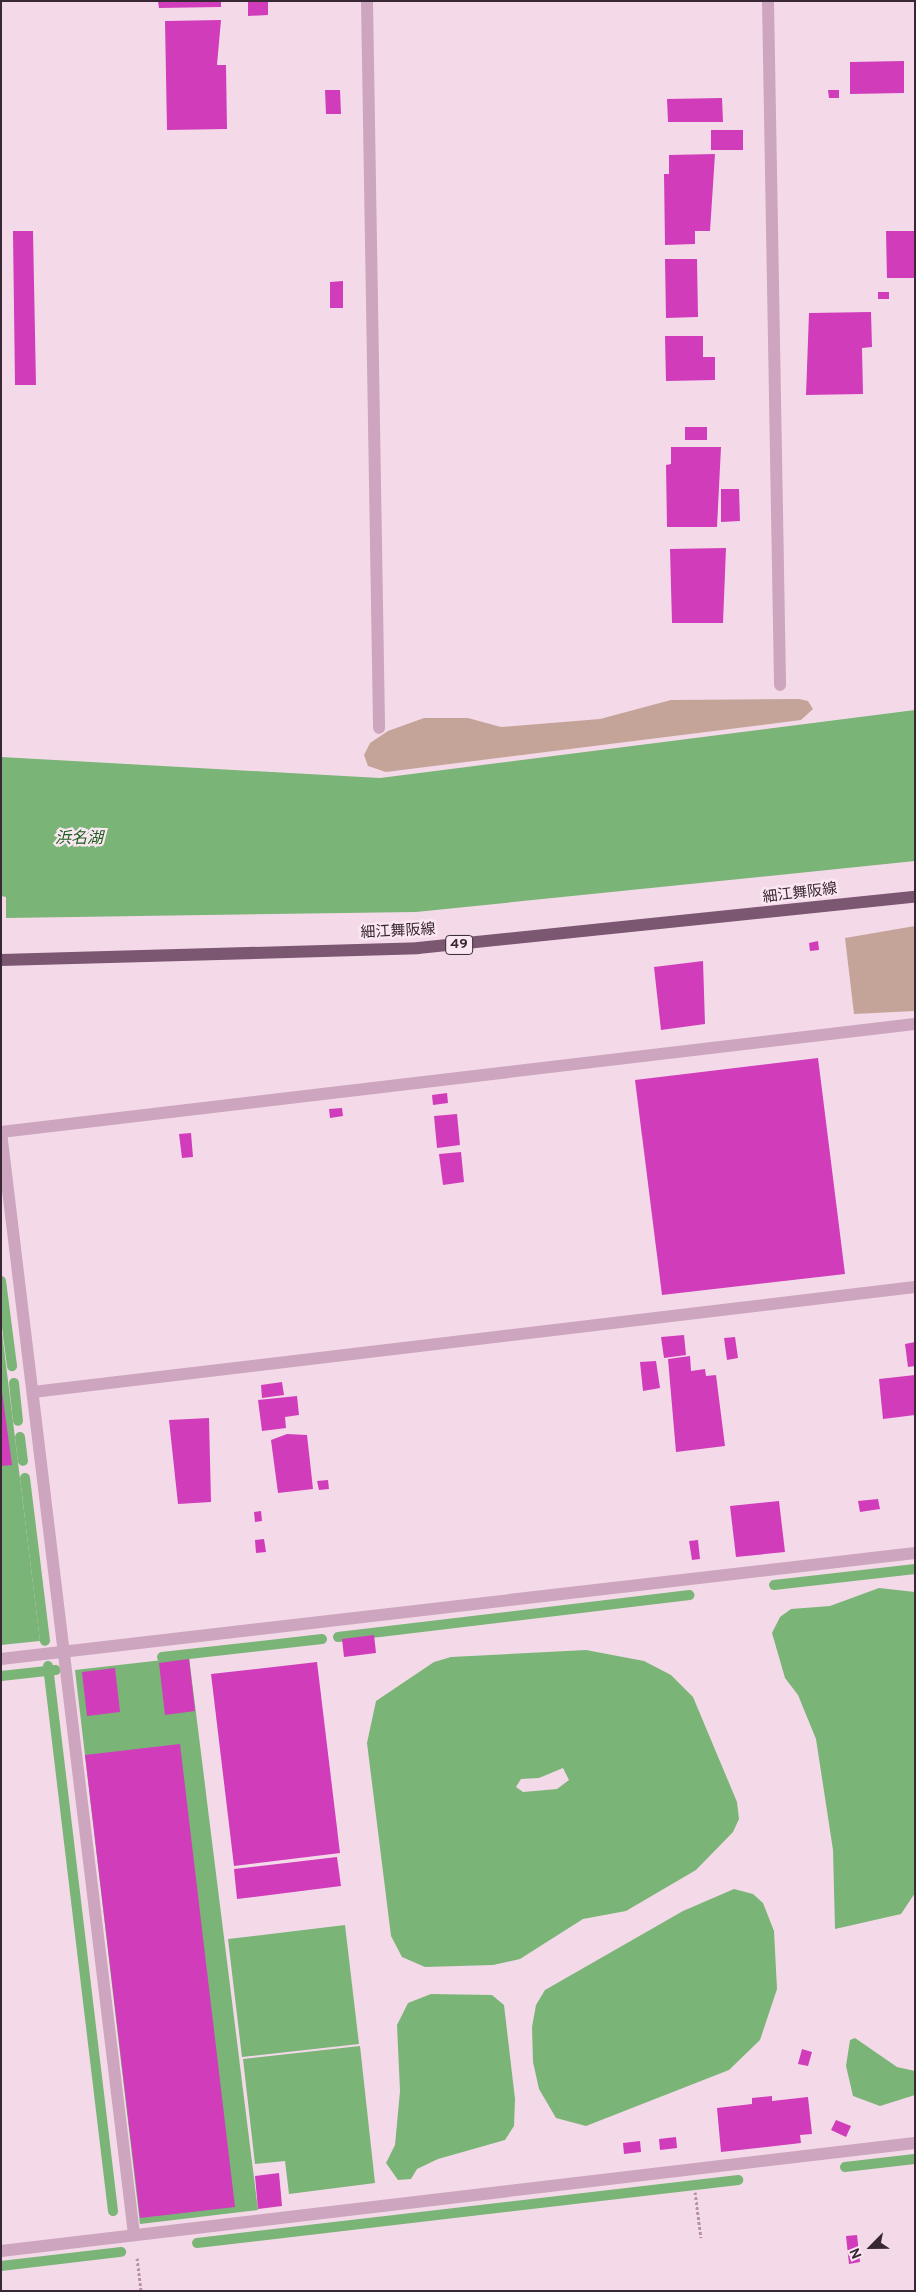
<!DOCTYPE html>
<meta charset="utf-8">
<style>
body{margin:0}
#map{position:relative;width:916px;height:2292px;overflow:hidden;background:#f4dae9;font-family:Overpass,"Noto Sans JP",sans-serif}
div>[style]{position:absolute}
.green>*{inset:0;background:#c4a499}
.water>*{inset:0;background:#7ab477}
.stream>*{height:10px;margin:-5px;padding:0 5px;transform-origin:5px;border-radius:5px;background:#7ab477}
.building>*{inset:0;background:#d03cba}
.path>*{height:3px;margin-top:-1.5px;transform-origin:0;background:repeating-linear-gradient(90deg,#b98fab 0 2.5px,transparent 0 5px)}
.minor>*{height:12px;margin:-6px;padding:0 6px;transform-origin:6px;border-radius:6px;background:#cda5be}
.tertiary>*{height:12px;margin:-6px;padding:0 6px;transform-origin:6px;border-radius:6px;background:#cda5be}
.primary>*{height:12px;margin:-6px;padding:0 6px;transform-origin:6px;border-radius:6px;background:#7c5772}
span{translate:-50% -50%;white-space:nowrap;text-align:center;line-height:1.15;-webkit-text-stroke:4.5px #fbe7f2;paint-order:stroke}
.shield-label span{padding:1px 4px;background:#fbe7f2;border:1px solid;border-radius:4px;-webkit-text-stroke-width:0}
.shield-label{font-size:14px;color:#382734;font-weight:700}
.street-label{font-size:15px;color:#382734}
.water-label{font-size:16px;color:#1a5e19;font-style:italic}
.frame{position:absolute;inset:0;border:2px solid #382734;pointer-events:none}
.north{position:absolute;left:846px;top:2222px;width:50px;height:50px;-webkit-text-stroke:4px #fbe7f2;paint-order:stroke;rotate:247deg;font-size:14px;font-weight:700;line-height:20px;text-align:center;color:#382734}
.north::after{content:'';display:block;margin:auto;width:18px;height:22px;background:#382734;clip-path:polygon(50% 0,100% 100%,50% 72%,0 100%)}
</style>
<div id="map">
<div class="green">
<div style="clip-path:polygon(799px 699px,808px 701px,813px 709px,801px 720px,386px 772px,368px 766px,364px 755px,370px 743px,388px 731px,424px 718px,468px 718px,501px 727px,600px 719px,671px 700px)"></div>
<div style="clip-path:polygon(915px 926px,915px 1011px,854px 1014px,845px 938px)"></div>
</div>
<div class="water">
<div style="clip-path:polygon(915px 710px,915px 861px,416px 912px,6px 918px,6px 897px,1px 896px,1px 757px,380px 778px)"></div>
<div style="clip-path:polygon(1px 1324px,40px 1641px,1px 1645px)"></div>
<div style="clip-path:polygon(879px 1588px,915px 1592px,915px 1893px,901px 1914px,835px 1929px,833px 1850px,816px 1739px,798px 1695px,785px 1678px,772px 1633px,780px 1617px,791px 1609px,830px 1606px)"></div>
<div style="clip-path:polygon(evenodd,586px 1650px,644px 1661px,671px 1675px,693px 1697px,737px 1802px,739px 1819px,733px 1832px,696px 1870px,626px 1911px,583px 1919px,520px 1959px,493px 1965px,425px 1967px,402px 1957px,391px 1936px,367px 1743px,376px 1701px,434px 1662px,451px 1657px,586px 1650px,563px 1768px,569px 1780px,557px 1789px,523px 1792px,516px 1787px,521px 1779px,539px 1778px,563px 1768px)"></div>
<div style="clip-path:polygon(189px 1657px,258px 2210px,140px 2224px,75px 1670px)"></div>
<div style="clip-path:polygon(734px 1889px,753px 1894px,763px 1903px,774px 1931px,777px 1989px,760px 2040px,729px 2070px,586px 2126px,556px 2118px,539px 2089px,533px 2062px,532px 2027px,536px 2005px,545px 1990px,683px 1911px)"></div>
<div style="clip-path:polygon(345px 1925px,359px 2044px,242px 2057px,228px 1939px)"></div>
<div style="clip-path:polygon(431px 1994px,492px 1995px,504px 2005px,515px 2099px,514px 2126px,505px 2140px,438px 2159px,417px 2169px,411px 2179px,398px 2180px,386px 2163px,395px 2145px,400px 2091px,397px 2025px,408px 2003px)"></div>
<div style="clip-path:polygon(855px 2038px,897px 2067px,915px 2071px,915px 2095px,880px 2106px,853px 2096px,846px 2066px,850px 2040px)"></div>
<div style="clip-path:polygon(360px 2046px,375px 2183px,289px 2194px,285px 2161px,255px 2164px,243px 2059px)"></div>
</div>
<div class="stream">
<div style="left:1px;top:1281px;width:86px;rotate:82.6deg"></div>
<div style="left:14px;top:1383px;width:38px;rotate:84deg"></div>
<div style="left:20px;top:1437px;width:24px;rotate:83deg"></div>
<div style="left:25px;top:1478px;width:164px;rotate:83deg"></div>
<div style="left:774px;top:1585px;width:142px;rotate:-6.5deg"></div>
<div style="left:338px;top:1637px;width:354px;rotate:-6.8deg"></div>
<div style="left:162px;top:1657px;width:161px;rotate:-6.4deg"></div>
<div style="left:48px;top:1666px;width:549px;rotate:83.2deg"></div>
<div style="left:1px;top:1676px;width:55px;rotate:-6.2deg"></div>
<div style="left:845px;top:2167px;width:70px;rotate:-6.5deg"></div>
<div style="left:197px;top:2243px;width:545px;rotate:-6.64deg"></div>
<div style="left:1px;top:2266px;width:121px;rotate:-6.7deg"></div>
</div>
<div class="building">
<div style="clip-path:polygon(158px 1px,221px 1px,221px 7px,159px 8px)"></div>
<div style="clip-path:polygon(248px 1px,268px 1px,268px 15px,248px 16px)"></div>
<div style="clip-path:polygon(221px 20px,217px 65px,226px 65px,227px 129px,167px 130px,165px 21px)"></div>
<div style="clip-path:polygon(904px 61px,904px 93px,850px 94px,850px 62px)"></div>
<div style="clip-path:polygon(325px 90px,340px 90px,341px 114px,326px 114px)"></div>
<div style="clip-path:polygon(828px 90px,839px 90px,839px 98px,829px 98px)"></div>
<div style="clip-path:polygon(722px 98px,723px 122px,668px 122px,667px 99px)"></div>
<div style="clip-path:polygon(711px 130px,743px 130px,743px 150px,711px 150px)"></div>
<div style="clip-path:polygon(715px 154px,710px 231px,695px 231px,695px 244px,665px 245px,664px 174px,669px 174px,669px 155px)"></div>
<div style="clip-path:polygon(13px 231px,33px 231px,36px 385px,15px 385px)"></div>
<div style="clip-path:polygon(886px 231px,915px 231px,915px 278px,887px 278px)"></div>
<div style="clip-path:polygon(665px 259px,697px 259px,698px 317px,666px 318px)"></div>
<div style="clip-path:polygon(343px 281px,343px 308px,330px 308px,330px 282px)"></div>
<div style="clip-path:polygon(878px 292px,889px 292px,889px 299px,878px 299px)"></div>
<div style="clip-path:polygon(871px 312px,872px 347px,862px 348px,863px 394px,806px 395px,809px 313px)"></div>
<div style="clip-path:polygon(665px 336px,703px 336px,703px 357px,715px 357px,715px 380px,666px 381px)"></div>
<div style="clip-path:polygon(685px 427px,707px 427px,707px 440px,685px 440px)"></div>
<div style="clip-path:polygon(671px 447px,721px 447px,717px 527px,667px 527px,666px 465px,671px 464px)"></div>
<div style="clip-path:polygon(721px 489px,739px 489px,740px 521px,721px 522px)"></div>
<div style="clip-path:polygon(726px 548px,723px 623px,672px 623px,670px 549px)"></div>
<div style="clip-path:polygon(818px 941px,819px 950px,810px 951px,809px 943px)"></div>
<div style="clip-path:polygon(703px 961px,705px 1024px,661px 1030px,654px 967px)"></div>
<div style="clip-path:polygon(818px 1058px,845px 1274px,662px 1295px,635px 1080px)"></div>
<div style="clip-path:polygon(447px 1093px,448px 1103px,433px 1105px,432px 1095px)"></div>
<div style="clip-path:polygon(342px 1108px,343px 1116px,330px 1118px,329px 1109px)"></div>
<div style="clip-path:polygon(457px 1114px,460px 1145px,437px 1148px,434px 1116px)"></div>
<div style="clip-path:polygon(191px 1133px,193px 1157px,182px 1158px,179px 1134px)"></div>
<div style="clip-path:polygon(461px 1152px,464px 1182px,443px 1185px,439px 1154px)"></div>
<div style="clip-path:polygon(684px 1335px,686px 1355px,664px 1358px,661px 1337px)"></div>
<div style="clip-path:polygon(735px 1337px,738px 1358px,727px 1360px,724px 1338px)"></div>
<div style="clip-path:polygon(915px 1342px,915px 1366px,908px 1367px,905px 1344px)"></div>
<div style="clip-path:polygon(690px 1356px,691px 1371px,705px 1369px,706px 1376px,716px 1375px,725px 1446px,676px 1452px,668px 1359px)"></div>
<div style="clip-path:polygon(656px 1361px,660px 1388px,643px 1391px,640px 1362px)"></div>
<div style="clip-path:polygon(915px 1375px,915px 1415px,883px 1419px,879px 1379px)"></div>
<div style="clip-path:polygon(282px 1382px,284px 1395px,262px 1398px,261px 1385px)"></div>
<div style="clip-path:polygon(1px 1385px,12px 1465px,1px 1466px)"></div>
<div style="clip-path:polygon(297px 1396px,299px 1415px,285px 1417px,286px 1428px,262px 1431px,258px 1400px)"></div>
<div style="clip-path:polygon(209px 1418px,211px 1502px,178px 1504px,169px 1420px)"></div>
<div style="clip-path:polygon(287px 1434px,307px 1435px,313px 1489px,278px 1493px,271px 1440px)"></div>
<div style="clip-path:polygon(328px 1480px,329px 1489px,319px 1490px,317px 1481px)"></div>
<div style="clip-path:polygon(878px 1499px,880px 1509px,860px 1512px,858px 1501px)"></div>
<div style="clip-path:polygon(779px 1501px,785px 1552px,736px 1557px,730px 1506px)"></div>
<div style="clip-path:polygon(261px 1511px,262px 1521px,255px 1522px,254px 1512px)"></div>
<div style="clip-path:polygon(264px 1539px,266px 1552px,256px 1553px,255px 1540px)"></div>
<div style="clip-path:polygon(698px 1540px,700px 1559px,692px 1560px,689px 1541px)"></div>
<div style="clip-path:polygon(374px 1635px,376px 1653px,344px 1657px,342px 1639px)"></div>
<div style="clip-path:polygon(189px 1659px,195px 1711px,165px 1715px,159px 1663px)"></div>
<div style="clip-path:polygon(317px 1662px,340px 1853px,234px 1866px,211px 1674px)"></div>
<div style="clip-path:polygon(115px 1668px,120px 1712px,87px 1716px,82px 1672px)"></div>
<div style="clip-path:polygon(180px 1744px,235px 2207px,140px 2218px,85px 1755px)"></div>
<div style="clip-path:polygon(337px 1857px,341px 1886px,237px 1899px,234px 1869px)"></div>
<div style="clip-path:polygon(802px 2049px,812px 2052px,808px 2066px,798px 2064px)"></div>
<div style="clip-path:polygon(772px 2096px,772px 2101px,808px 2097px,812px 2134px,800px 2135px,801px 2143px,721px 2152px,717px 2108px,752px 2104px,752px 2098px)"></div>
<div style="clip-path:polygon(836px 2120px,851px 2126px,846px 2137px,831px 2130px)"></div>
<div style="clip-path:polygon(676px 2137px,677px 2148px,660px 2150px,659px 2139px)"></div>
<div style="clip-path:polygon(640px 2141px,641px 2152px,624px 2154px,623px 2143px)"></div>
<div style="clip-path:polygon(279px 2173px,282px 2206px,258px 2209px,255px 2176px)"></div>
<div style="clip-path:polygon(857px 2235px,860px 2262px,849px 2264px,846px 2236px)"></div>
</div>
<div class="path">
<div style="left:695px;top:2192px;width:46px;rotate:82.6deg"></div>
<div style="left:137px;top:2258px;width:33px;rotate:83deg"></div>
</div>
<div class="minor">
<div style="left:367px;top:1px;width:727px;rotate:89.05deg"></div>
<div style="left:1px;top:1132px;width:1111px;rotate:83.12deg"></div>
<div style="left:1px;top:1132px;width:920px;rotate:-6.74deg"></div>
<div style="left:33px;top:1392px;width:888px;rotate:-6.79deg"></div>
<div style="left:1px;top:1659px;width:920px;rotate:-6.62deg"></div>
<div style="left:1px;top:2251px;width:920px;rotate:-6.74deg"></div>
</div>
<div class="tertiary">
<div style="left:768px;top:1px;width:684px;rotate:88.99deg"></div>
</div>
<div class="primary">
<div style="left:1px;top:960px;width:417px;rotate:-1.6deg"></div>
<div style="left:418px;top:948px;width:500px;rotate:-5.9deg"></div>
</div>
<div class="shield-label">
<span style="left:459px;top:945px">49</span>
</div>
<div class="street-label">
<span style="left:800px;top:894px;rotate:-7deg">細江舞阪線</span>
<span style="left:398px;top:932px;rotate:-3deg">細江舞阪線</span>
</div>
<div class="water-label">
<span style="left:79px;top:839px">浜名湖</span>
</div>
<div class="frame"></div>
<div class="north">N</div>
</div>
